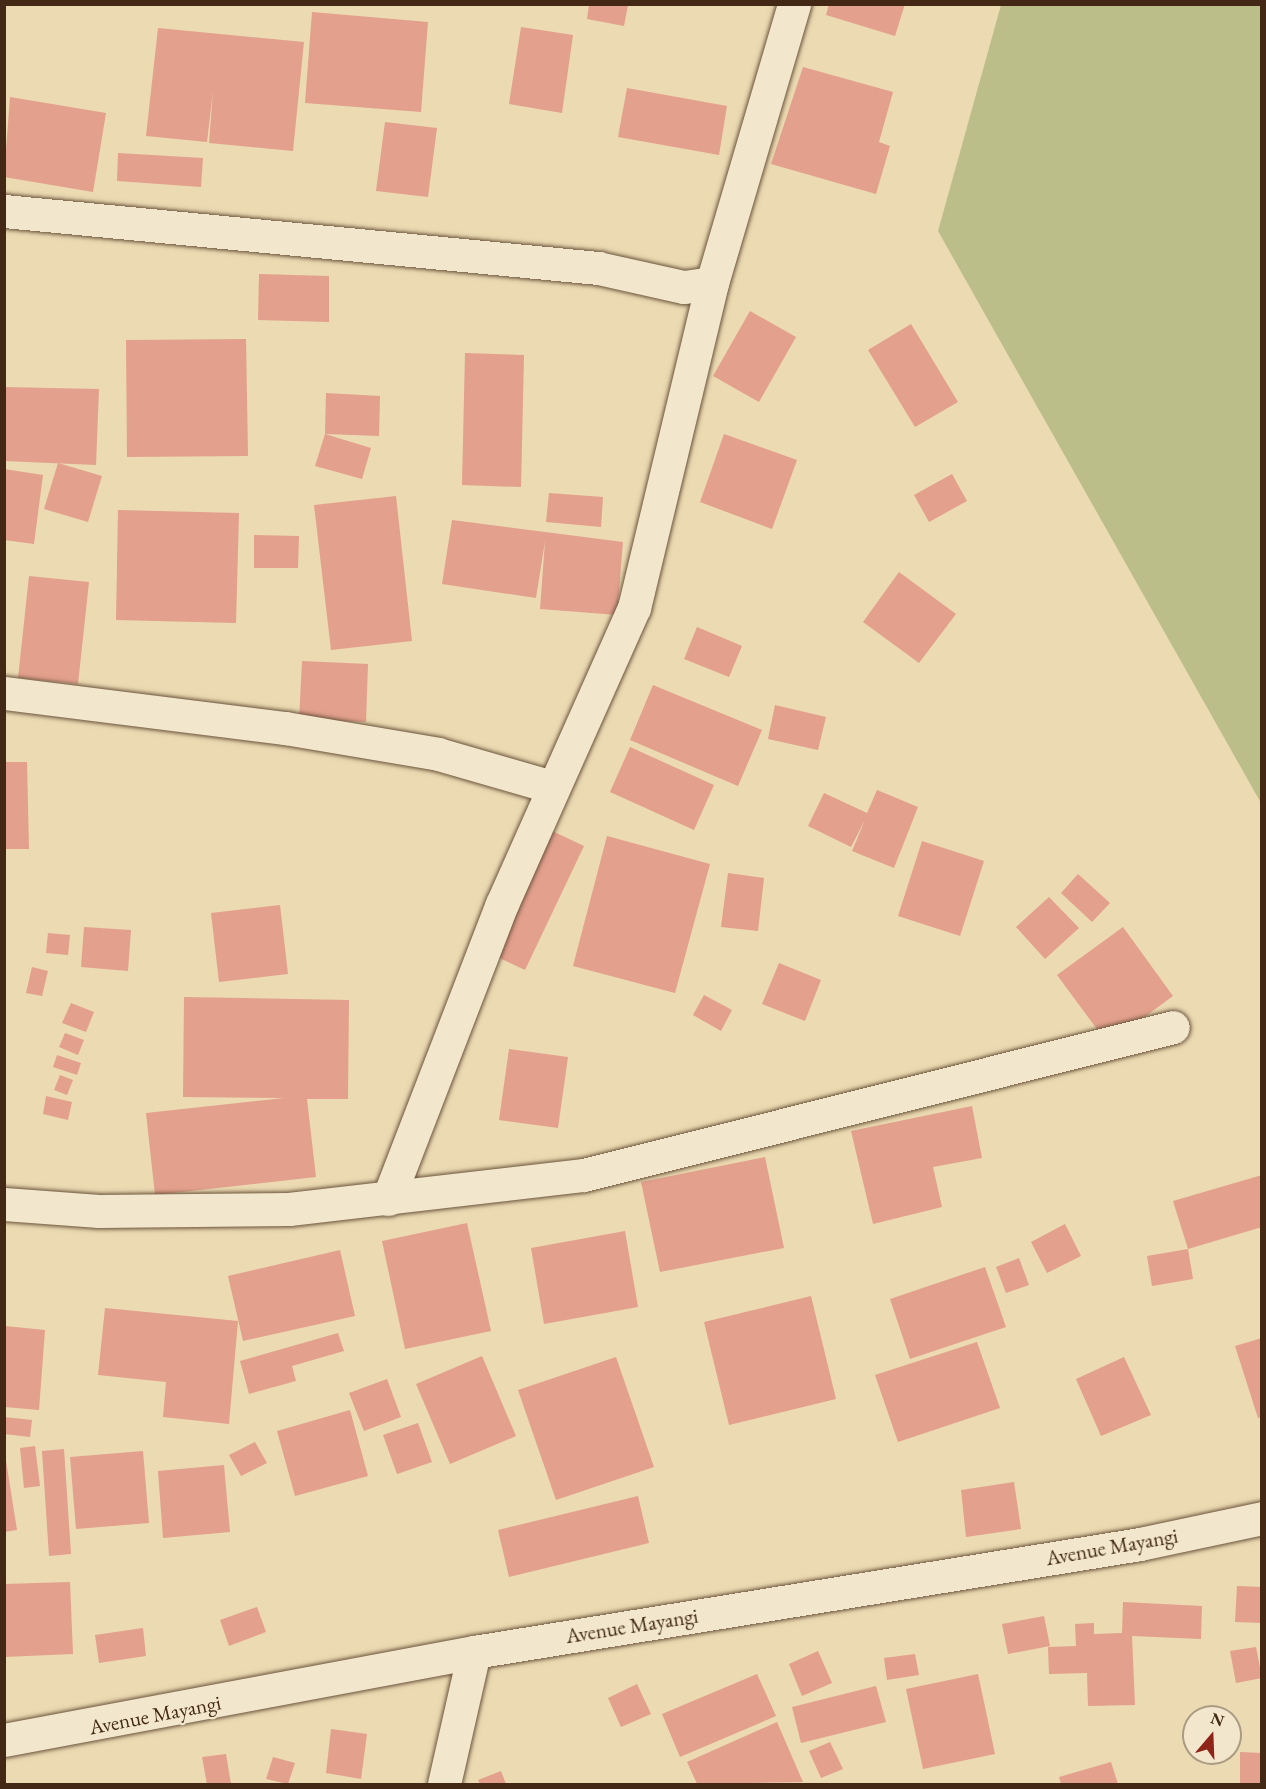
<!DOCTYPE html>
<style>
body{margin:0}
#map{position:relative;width:1266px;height:1789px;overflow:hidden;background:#ebdab2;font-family:"EB Garamond",serif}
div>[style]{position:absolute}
.green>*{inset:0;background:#bcbe89}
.building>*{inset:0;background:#e3a08d}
.roads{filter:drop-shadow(0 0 2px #6c543c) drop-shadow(0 0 2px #6c543c)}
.minor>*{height:33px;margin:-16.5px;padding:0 16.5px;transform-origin:16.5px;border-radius:16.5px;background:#f2e7cd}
span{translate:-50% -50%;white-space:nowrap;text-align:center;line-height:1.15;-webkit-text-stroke:4.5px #f2e7cd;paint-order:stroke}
.street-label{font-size:21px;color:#422815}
.frame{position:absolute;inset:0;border:6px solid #422815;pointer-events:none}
.north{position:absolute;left:1182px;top:1705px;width:60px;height:60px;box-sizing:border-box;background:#f2e7cd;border:2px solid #ac9b83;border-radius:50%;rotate:19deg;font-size:16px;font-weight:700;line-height:24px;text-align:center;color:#422815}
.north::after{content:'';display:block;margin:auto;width:21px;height:27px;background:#8f2418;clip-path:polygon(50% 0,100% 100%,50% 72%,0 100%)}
</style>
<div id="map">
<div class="green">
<div style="clip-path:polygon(1001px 5px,1261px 5px,1261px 803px,938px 231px)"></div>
</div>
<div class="building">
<div style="clip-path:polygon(829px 4px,905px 4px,895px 36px,826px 15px)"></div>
<div style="clip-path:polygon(589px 5px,628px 5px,624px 26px,587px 19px)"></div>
<div style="clip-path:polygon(312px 12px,428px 22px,421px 112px,305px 103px)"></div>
<div style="clip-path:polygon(521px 27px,573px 35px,562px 113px,509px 104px)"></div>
<div style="clip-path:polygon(158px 28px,304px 42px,293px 151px,209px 143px,213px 91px,207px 142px,146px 136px)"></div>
<div style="clip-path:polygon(803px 67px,893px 92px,879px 142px,890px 146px,876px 194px,771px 164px)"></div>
<div style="clip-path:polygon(627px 88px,727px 106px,719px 155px,618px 137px)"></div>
<div style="clip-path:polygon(10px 97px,106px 113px,93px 192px,4px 177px)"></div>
<div style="clip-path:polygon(385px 122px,437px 128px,428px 197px,376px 191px)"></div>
<div style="clip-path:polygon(118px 153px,203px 158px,201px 187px,117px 181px)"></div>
<div style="clip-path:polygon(259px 274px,329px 276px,329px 322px,258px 320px)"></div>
<div style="clip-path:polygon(750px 311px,796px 337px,759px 402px,713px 376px)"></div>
<div style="clip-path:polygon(911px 324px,958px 402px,915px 427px,868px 350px)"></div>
<div style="clip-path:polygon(246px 339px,248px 456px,127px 457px,126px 340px)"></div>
<div style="clip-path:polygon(465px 353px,524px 355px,521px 487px,462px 485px)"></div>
<div style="clip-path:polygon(4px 387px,99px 389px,96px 465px,4px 461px)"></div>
<div style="clip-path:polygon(326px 393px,380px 396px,379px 436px,325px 434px)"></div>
<div style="clip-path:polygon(325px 434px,371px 448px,362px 479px,315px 466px)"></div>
<div style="clip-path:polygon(724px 434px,797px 460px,772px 529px,700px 502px)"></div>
<div style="clip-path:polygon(58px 463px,102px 476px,88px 522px,44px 509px)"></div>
<div style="clip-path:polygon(4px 469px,43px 475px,34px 544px,4px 540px)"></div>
<div style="clip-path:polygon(952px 474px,967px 501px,929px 522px,914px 495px)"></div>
<div style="clip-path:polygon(549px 493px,603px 497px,601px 527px,546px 522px)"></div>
<div style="clip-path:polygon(396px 496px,412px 641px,331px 650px,314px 505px)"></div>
<div style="clip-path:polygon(118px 510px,239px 513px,236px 623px,116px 620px)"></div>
<div style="clip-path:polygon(452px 520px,623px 542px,617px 615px,540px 609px,545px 541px,536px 598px,442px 584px)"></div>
<div style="clip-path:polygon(254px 535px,299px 536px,298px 568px,254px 568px)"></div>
<div style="clip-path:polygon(899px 572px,956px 614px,919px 663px,863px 622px)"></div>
<div style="clip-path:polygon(29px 576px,89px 582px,78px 684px,18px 678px)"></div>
<div style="clip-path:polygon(697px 627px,742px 646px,729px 677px,684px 659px)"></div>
<div style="clip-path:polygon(302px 661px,368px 664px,366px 722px,299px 720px)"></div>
<div style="clip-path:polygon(653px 685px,762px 730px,738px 786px,630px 740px)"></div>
<div style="clip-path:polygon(775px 705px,826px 717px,818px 750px,768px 739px)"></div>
<div style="clip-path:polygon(630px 747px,714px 785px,694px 830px,610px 792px)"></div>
<div style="clip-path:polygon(5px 762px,27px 762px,29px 849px,5px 849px)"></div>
<div style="clip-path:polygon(877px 790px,918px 807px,894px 868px,852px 851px,865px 820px,851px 847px,808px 826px,824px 793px,867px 813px)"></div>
<div style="clip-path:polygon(548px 829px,584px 846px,525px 970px,489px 953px)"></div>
<div style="clip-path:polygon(607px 836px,710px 864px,675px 993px,573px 966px)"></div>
<div style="clip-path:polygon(922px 841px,984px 861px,960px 936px,898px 916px)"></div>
<div style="clip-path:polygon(728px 873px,764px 878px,758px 931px,721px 927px)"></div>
<div style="clip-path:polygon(1078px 874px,1110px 903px,1092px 922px,1061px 893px)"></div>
<div style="clip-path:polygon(1049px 897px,1079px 928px,1045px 959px,1016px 927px)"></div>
<div style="clip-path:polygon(280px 905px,288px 974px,219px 982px,211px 913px)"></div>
<div style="clip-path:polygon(84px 927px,131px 930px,128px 971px,81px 967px)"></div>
<div style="clip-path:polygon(1123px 927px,1173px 996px,1108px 1044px,1057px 975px)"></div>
<div style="clip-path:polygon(48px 933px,70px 935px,68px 955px,46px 953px)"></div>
<div style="clip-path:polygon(779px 963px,821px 980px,805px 1021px,762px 1004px)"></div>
<div style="clip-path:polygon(32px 967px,48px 971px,42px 996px,26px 993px)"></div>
<div style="clip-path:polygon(704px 995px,732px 1010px,721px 1031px,693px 1015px)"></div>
<div style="clip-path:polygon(184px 997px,349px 1000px,348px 1099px,307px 1099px,316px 1177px,155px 1195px,146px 1113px,284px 1098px,183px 1097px)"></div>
<div style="clip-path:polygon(71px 1003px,94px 1012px,86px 1032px,62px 1023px)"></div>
<div style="clip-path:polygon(65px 1033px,84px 1040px,78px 1055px,59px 1047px)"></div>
<div style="clip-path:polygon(509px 1049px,568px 1057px,558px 1128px,499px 1120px)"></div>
<div style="clip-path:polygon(57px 1055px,81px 1063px,77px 1075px,53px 1067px)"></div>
<div style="clip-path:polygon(60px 1075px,73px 1080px,67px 1095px,54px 1090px)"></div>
<div style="clip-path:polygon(46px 1096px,72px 1102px,68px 1120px,43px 1114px)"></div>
<div style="clip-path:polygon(972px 1106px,982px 1158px,933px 1167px,942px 1207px,873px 1224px,851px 1131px)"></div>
<div style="clip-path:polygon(765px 1157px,784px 1248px,660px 1272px,641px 1182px)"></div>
<div style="clip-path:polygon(1262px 1175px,1262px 1227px,1188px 1249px,1173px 1201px)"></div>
<div style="clip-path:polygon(467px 1223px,491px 1331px,405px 1349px,382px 1241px)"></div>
<div style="clip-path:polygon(1065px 1224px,1081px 1256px,1047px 1273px,1031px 1242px)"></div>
<div style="clip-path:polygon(625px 1231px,638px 1307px,544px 1324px,531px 1248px)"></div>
<div style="clip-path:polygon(1188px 1249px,1193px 1279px,1152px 1286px,1147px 1256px)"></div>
<div style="clip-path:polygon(340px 1250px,355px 1316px,243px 1341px,228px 1276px)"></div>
<div style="clip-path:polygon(1019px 1258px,1029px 1285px,1006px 1293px,996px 1267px)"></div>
<div style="clip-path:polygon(985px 1267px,1006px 1327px,910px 1359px,890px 1299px)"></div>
<div style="clip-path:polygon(811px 1296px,836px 1399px,729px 1425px,704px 1322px)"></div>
<div style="clip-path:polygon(105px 1308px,238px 1321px,229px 1424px,163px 1417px,166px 1382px,98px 1375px)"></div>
<div style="clip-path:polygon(5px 1326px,45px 1330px,39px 1410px,5px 1407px)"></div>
<div style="clip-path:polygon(338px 1333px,344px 1351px,292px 1366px,296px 1381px,249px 1394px,240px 1361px)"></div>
<div style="clip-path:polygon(1262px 1338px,1262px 1417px,1258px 1418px,1235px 1346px)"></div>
<div style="clip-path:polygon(977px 1342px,1000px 1408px,898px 1442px,875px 1375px)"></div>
<div style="clip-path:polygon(482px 1356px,516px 1436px,450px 1464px,416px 1384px)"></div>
<div style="clip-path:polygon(616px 1357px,654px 1467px,556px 1500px,518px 1390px)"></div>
<div style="clip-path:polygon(1124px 1357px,1151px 1415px,1101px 1436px,1076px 1379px)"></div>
<div style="clip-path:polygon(387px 1379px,401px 1417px,364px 1431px,349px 1393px)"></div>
<div style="clip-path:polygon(350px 1410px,368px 1476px,295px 1496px,277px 1431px)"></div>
<div style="clip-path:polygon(4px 1417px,32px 1420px,30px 1437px,4px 1434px)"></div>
<div style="clip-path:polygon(418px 1423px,432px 1462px,397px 1474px,383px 1435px)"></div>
<div style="clip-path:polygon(255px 1442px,267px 1463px,241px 1476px,229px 1455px)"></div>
<div style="clip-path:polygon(35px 1446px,40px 1486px,24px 1488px,20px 1448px)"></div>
<div style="clip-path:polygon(4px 1448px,17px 1530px,4px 1532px)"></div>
<div style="clip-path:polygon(64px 1449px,71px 1554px,49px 1556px,42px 1451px)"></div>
<div style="clip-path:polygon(143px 1451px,149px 1523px,76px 1529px,70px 1457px)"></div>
<div style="clip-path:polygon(224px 1465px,230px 1532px,163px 1538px,158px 1471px)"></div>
<div style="clip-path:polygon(1014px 1482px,1021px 1529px,966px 1537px,961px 1490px)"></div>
<div style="clip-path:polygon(638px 1496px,649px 1543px,509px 1577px,498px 1530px)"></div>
<div style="clip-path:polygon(70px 1582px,73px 1654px,4px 1657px,4px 1584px)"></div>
<div style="clip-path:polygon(1237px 1586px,1262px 1587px,1262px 1623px,1235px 1622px)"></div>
<div style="clip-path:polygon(1123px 1602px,1202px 1606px,1201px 1639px,1132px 1636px,1135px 1705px,1088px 1706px,1087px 1673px,1049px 1674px,1048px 1647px,1076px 1646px,1075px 1624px,1094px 1623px,1094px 1634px,1122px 1633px)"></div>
<div style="clip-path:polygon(257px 1607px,266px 1632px,229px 1646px,220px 1620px)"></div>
<div style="clip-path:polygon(1044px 1616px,1050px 1646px,1008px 1654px,1002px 1624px)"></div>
<div style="clip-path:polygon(143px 1628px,146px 1656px,99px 1663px,95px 1635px)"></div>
<div style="clip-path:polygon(1256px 1647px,1262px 1678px,1236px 1683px,1230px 1651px)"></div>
<div style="clip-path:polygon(818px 1651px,832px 1683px,802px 1696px,789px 1664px)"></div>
<div style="clip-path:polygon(915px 1654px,919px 1675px,887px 1680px,884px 1658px)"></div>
<div style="clip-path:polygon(757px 1674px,776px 1716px,680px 1757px,662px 1714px)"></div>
<div style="clip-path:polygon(978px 1674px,995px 1754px,923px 1769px,906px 1689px)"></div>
<div style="clip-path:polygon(637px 1684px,651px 1714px,621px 1727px,608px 1698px)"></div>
<div style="clip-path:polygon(876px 1686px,886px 1722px,801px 1743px,792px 1707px)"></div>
<div style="clip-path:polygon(777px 1722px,803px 1782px,697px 1784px,687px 1762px)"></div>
<div style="clip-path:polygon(331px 1729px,367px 1734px,361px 1779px,326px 1773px)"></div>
<div style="clip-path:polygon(830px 1742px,843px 1769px,821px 1778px,809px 1751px)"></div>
<div style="clip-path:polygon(1240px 1752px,1262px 1753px,1262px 1784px,1240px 1784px)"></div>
<div style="clip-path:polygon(226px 1754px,231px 1784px,207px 1784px,202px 1757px)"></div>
<div style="clip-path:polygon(273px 1757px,295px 1763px,288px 1784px,266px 1779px)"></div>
<div style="clip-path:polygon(1111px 1762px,1118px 1784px,1061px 1784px,1059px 1777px)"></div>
<div style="clip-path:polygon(501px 1771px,506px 1784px,480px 1784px,478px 1780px)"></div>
</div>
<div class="roads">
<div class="minor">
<div style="left:4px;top:211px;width:597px;rotate:5.48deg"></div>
<div style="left:598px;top:268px;width:88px;rotate:12.5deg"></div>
<div style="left:684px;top:287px;width:28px;rotate:-8deg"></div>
<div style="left:712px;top:283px;width:291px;rotate:-73.6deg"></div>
<div style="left:4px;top:693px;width:283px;rotate:7.1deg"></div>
<div style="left:285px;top:728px;width:155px;rotate:9.6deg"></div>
<div style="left:438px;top:754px;width:119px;rotate:16.1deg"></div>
<div style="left:388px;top:1199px;width:316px;rotate:-68.9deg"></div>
<div style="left:502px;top:904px;width:324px;rotate:-66deg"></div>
<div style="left:634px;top:608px;width:334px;rotate:-76.5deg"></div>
<div style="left:4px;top:1204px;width:95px;rotate:4.2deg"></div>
<div style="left:99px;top:1211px;width:190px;rotate:-0.6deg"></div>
<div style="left:289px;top:1209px;width:297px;rotate:-6.6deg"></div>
<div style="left:584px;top:1175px;width:607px;rotate:-14.1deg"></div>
<div style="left:4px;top:1740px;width:478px;rotate:-10.6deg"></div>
<div style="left:474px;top:1652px;width:675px;rotate:-9.21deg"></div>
<div style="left:1140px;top:1544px;width:125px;rotate:-12deg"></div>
<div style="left:444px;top:1784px;width:135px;rotate:-77.2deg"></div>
</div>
</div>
<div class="street-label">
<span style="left:1112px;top:1547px;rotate:-10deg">Avenue Mayangi</span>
<span style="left:632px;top:1626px;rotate:-9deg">Avenue Mayangi</span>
<span style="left:155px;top:1715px;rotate:-11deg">Avenue Mayangi</span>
</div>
<div class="frame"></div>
<div class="north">N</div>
</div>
